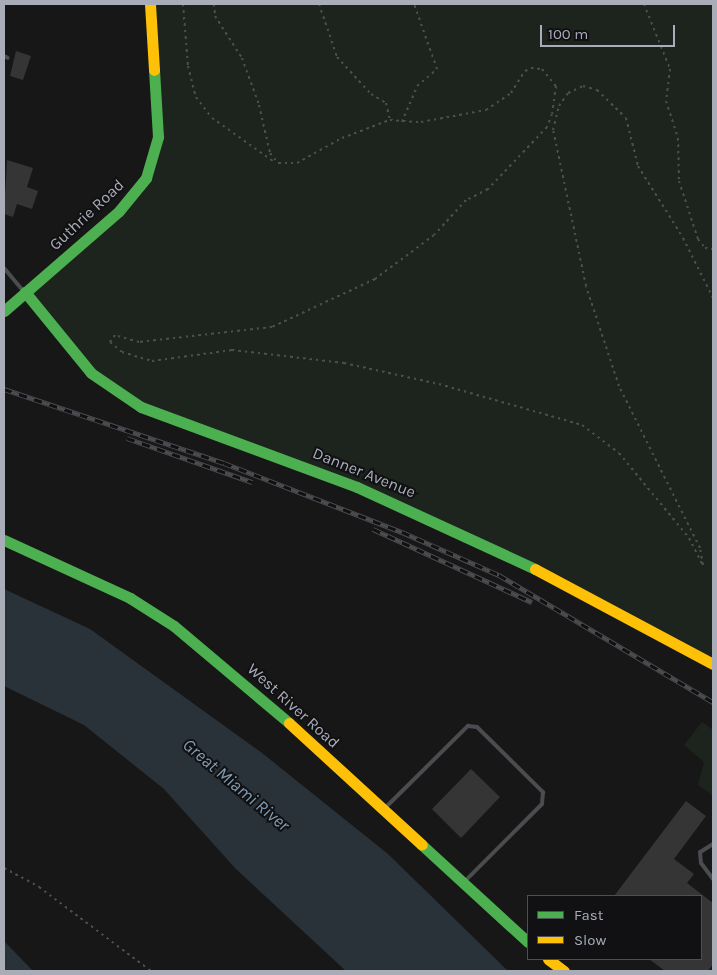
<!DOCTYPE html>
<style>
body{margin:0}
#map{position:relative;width:717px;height:975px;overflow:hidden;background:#171717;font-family:Karla,sans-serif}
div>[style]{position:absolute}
.green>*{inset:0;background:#1d241e}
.water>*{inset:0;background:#2a3239}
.building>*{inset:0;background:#353536}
.path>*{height:2px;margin-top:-1px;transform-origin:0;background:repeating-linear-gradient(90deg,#4d4e52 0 2.5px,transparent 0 6.5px)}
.lane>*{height:4px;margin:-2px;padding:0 2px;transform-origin:2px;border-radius:2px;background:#4b4c50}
.fast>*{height:11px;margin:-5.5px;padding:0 5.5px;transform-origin:5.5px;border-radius:5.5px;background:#4caf50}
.slow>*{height:11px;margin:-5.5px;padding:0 5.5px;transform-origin:5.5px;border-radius:5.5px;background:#ffc107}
.rail>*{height:4.5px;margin-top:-2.25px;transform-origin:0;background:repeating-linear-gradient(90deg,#111113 0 8px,#4b4c4f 0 16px);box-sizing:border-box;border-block:1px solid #4b4c4f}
span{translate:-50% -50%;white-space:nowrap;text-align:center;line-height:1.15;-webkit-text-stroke:4px #111113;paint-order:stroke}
.street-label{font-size:16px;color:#a8adb8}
.water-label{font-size:18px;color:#7f9bb3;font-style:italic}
.frame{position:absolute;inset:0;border:5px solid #a8adb8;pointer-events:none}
.legend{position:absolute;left:527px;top:895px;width:175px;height:65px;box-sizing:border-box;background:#111113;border:1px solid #4d4f55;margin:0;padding:6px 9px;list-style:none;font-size:15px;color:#a8adb8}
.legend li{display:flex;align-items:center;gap:10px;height:25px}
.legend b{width:25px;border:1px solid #4d4f55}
.scale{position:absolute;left:540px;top:25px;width:135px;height:22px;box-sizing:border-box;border:2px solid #a8adb8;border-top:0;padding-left:6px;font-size:15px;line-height:18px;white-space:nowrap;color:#a8adb8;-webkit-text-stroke:4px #111113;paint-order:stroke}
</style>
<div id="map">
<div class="green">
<div style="clip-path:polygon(150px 4px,713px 4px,713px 664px,519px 559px,116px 393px,25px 292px,119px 211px,155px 155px)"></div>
<div style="clip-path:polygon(702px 722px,713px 730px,713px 796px,698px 785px,704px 762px,684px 745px)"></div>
</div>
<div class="water">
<div style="clip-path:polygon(4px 589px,90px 629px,262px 753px,388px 854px,508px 971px,346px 971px,235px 868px,164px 789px,84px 725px,4px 686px)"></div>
<div style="clip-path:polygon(4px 941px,33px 971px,4px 971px)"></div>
</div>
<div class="building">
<div style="clip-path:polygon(16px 51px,31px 56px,23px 80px,10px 76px)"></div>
<div style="clip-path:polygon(7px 160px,33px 168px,27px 187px,38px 191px,32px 209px,17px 204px,13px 217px,4px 214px)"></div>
<div style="clip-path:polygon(471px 769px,500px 797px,461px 838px,432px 809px)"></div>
<div style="clip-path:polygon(686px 801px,706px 816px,674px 859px,694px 874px,687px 883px,713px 903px,713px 964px,708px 971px,665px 971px,649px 959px,701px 959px,701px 896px,614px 896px)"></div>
</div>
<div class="path">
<div style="left:183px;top:4px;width:62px;rotate:85.4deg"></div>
<div style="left:188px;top:66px;width:32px;rotate:76deg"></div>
<div style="left:196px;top:97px;width:26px;rotate:53deg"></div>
<div style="left:212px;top:118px;width:75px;rotate:35.2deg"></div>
<div style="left:214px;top:4px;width:12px;rotate:85deg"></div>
<div style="left:215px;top:16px;width:50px;rotate:57.3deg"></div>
<div style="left:242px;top:58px;width:50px;rotate:70.1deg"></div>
<div style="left:259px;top:105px;width:49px;rotate:77.1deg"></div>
<div style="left:270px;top:153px;width:13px;rotate:51deg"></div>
<div style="left:278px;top:163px;width:19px"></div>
<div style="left:297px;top:163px;width:51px;rotate:-29.1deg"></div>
<div style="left:342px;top:138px;width:51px;rotate:-20.6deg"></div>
<div style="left:390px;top:120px;width:31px;rotate:4deg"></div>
<div style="left:421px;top:122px;width:66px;rotate:-10.5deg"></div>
<div style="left:486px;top:110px;width:30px;rotate:-34deg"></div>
<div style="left:511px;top:93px;width:26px;rotate:-58deg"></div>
<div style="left:525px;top:71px;width:7px;rotate:-27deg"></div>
<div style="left:531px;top:68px;width:11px;rotate:5deg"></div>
<div style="left:542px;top:69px;width:22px;rotate:51deg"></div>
<div style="left:556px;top:86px;width:28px;rotate:98deg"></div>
<div style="left:552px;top:114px;width:14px;rotate:111deg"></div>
<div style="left:547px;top:127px;width:86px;rotate:133.6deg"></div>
<div style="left:488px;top:189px;width:25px;rotate:153deg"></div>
<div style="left:466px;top:200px;width:47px;rotate:132.4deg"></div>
<div style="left:434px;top:235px;width:74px;rotate:143.3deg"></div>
<div style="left:375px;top:279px;width:114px;rotate:155deg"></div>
<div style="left:272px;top:327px;width:134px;rotate:173.6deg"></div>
<div style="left:139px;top:342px;width:25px;rotate:-164deg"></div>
<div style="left:115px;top:335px;width:9px;rotate:126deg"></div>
<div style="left:110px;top:342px;width:16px;rotate:40deg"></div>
<div style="left:122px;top:352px;width:31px;rotate:17deg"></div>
<div style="left:152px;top:361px;width:81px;rotate:-7.8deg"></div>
<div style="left:232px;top:350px;width:113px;rotate:6.6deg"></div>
<div style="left:344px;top:363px;width:97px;rotate:12.5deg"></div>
<div style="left:439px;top:384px;width:149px;rotate:16deg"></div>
<div style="left:582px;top:425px;width:46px;rotate:37.1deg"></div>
<div style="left:619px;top:453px;width:110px;rotate:50.5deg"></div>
<div style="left:689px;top:538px;width:30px;rotate:63deg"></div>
<div style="left:703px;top:565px;width:17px;rotate:-100deg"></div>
<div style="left:700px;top:548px;width:181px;rotate:-116.6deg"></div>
<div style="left:619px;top:386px;width:105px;rotate:-108.3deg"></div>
<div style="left:586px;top:286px;width:159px;rotate:-101.9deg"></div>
<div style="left:553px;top:130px;width:25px;rotate:-76deg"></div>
<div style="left:559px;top:106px;width:16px;rotate:-55deg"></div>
<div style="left:568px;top:93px;width:17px;rotate:-25deg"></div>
<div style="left:583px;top:86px;width:15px;rotate:16deg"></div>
<div style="left:597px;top:90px;width:40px;rotate:44deg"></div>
<div style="left:626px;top:118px;width:49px;rotate:76deg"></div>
<div style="left:638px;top:166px;width:85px;rotate:58deg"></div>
<div style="left:683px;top:238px;width:67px;rotate:63.4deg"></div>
<div style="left:319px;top:4px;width:56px;rotate:71.2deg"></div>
<div style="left:337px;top:57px;width:50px;rotate:47.4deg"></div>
<div style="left:371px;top:94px;width:17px;rotate:31deg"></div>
<div style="left:386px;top:103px;width:17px;rotate:77deg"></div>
<div style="left:644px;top:4px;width:70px;rotate:68.2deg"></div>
<div style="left:670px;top:69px;width:32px;rotate:97deg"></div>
<div style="left:666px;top:101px;width:39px;rotate:72deg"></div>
<div style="left:678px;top:138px;width:43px;rotate:88.7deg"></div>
<div style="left:679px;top:181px;width:61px;rotate:71.9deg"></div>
<div style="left:698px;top:239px;width:11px;rotate:52deg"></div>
<div style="left:705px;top:248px;width:8px;rotate:7deg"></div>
<div style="left:402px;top:122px;width:39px;rotate:-67deg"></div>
<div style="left:417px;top:86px;width:26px;rotate:-40deg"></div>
<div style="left:437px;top:69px;width:69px;rotate:-109.5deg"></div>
<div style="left:4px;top:868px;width:40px;rotate:28deg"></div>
<div style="left:39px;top:887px;width:140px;rotate:36.9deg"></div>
</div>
<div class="lane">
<div style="left:4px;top:56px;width:4px;rotate:27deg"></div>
<div style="left:4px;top:268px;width:30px;rotate:50deg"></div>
<div style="left:385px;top:808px;width:117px;rotate:-44.7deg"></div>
<div style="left:468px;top:726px;width:9px;rotate:6deg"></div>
<div style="left:477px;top:727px;width:93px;rotate:44.6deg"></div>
<div style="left:543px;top:792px;width:12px;rotate:95deg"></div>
<div style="left:542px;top:804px;width:109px;rotate:135deg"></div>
<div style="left:713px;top:844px;width:15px;rotate:148deg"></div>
<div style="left:700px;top:852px;width:11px;rotate:85deg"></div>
<div style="left:701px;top:863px;width:20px;rotate:53deg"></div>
</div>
<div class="fast">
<div style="left:25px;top:292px;width:104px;rotate:50.8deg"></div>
<div style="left:91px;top:373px;width:60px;rotate:34.2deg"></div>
<div style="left:141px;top:407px;width:230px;rotate:20.3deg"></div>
<div style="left:357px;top:487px;width:196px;rotate:24.7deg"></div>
<div style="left:4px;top:311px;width:152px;rotate:-41deg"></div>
<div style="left:119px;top:211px;width:43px;rotate:-50.7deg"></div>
<div style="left:146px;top:178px;width:43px;rotate:-73.7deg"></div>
<div style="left:158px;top:137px;width:67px;rotate:-93.4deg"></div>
<div style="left:4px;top:540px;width:139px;rotate:24.7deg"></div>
<div style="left:130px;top:598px;width:52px;rotate:32.5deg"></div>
<div style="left:174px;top:626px;width:150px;rotate:40.1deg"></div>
<div style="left:422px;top:845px;width:144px;rotate:42.5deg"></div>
</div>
<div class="slow">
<div style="left:150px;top:4px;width:66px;rotate:86.5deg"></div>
<div style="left:535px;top:569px;width:202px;rotate:28.1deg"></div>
<div style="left:289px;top:723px;width:180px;rotate:42.5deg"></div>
<div style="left:548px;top:959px;width:20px;rotate:37deg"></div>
</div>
<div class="rail">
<div style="left:4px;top:389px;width:232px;rotate:18.6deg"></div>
<div style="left:224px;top:463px;width:191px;rotate:21.2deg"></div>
<div style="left:402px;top:532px;width:106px;rotate:23.9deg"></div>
<div style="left:499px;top:575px;width:249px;rotate:30.7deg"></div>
<div style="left:127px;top:438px;width:133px;rotate:19.4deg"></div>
<div style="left:373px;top:529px;width:175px;rotate:24.7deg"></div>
</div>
<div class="street-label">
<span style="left:87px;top:215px;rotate:-43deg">Guthrie Road</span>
<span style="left:364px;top:473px;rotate:22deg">Danner Avenue</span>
<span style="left:293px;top:706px;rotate:42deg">West River Road</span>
</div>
<div class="water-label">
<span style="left:236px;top:785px;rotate:40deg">Great Miami River</span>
</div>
<div class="frame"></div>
<ul class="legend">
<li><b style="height:6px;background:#4caf50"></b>Fast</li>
<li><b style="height:6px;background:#ffc107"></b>Slow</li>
</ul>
<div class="scale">100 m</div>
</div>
